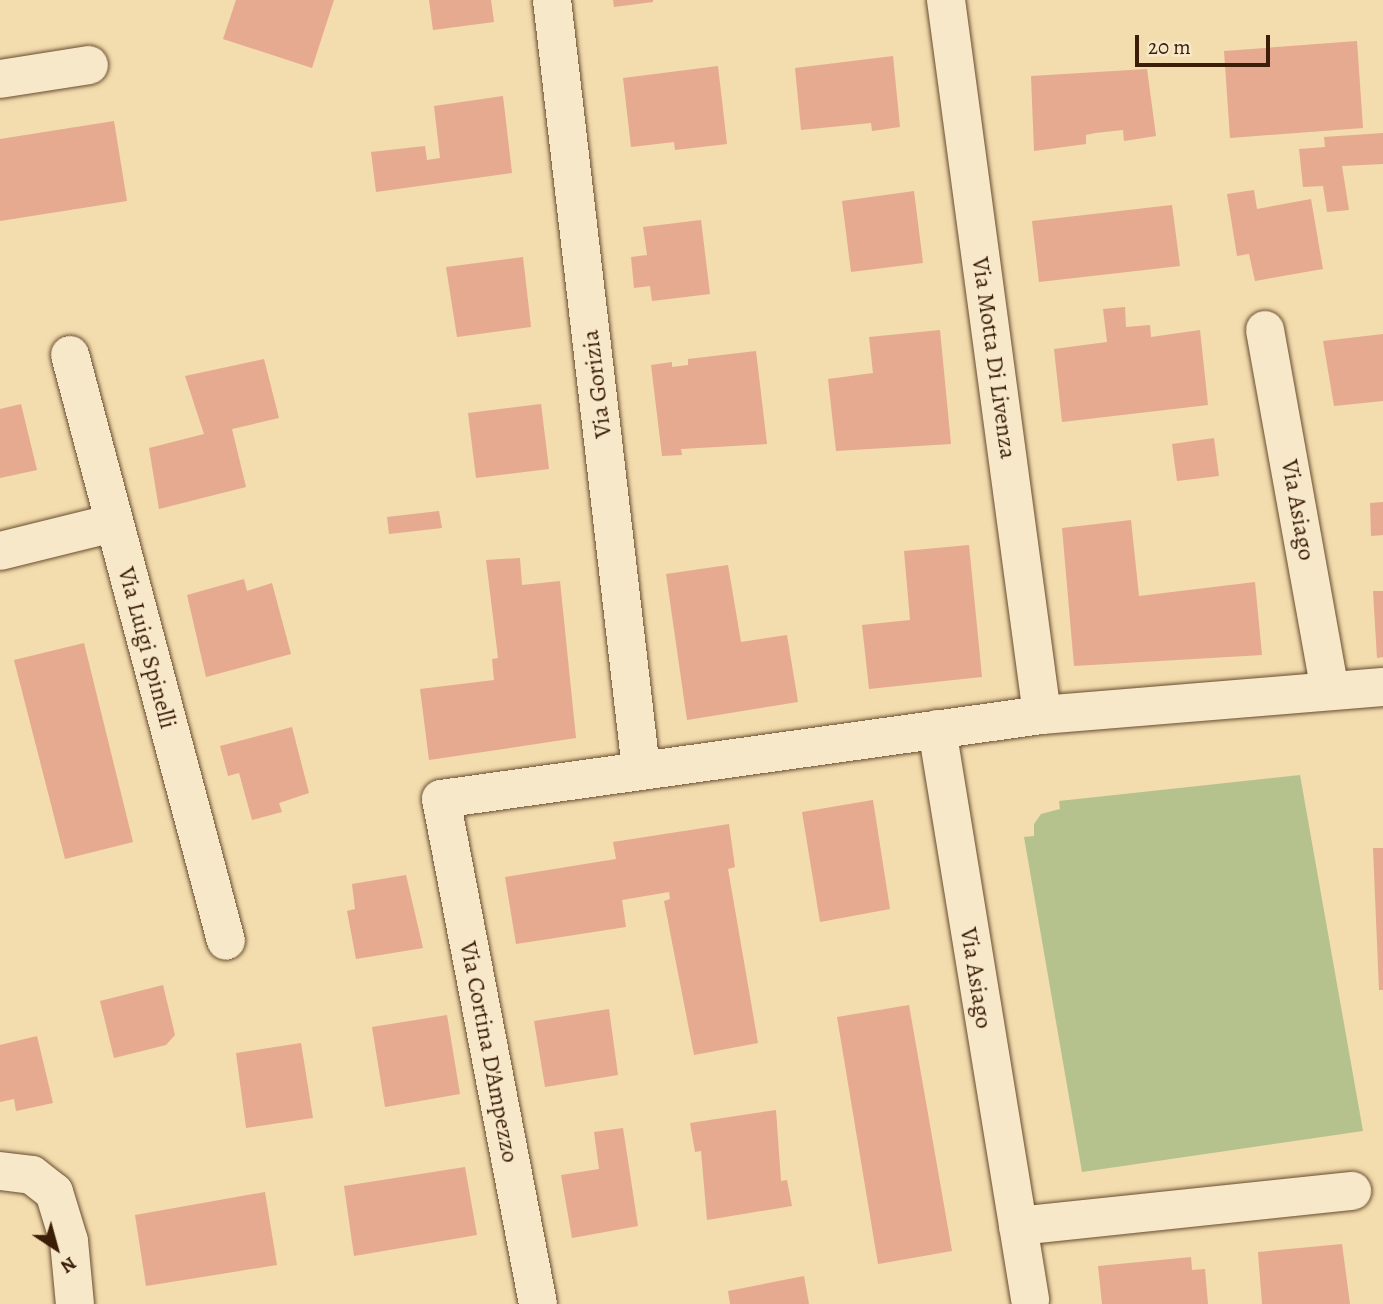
<!DOCTYPE html>
<style>
body{margin:0}
#map{position:relative;width:1383px;height:1304px;overflow:hidden;background:#f3dcad;font-family:Alegreya,serif}
div>[style]{position:absolute}
.green>*{inset:0;background:#b5c28e}
.building>*{inset:0;background:#e5aa90}
.roads{filter:drop-shadow(0 0 2px #694d31) drop-shadow(0 0 2px #694d31)}
.minor>*{height:38px;margin:-19px;padding:0 19px;transform-origin:19px;border-radius:19px;background:#f7e8ca}
span{translate:-50% -50%;white-space:nowrap;text-align:center;line-height:1.15;-webkit-text-stroke:5px #f7e8ca;paint-order:stroke}
.street-label{font-size:24px;color:#3b1d08}
.north{position:absolute;left:21px;top:1213px;width:70px;height:70px;-webkit-text-stroke:5px #f7e8ca;paint-order:stroke;rotate:144deg;font-size:19px;font-weight:700;line-height:28px;text-align:center;color:#3b1d08}
.north::after{content:'';display:block;margin:auto;width:24px;height:32px;background:#3b1d08;clip-path:polygon(50% 0,100% 100%,50% 72%,0 100%)}
.scale{position:absolute;left:1135px;top:35px;width:135px;height:32px;box-sizing:border-box;border:4px solid #3b1d08;border-top:0;padding-left:9px;font-size:21px;line-height:24px;white-space:nowrap;color:#3b1d08;-webkit-text-stroke:5px #f7e8ca;paint-order:stroke}
</style>
<div id="map">
<div class="green">
<div style="clip-path:polygon(1300px 775px,1363px 1131px,1082px 1172px,1024px 837px,1034px 836px,1034px 824px,1041px 814px,1060px 809px,1059px 801px)"></div>
</div>
<div class="building">
<div style="clip-path:polygon(236px 0,334px 0,312px 68px,223px 39px)"></div>
<div style="clip-path:polygon(429px 0,491px 0,494px 22px,433px 30px)"></div>
<div style="clip-path:polygon(613px 0,653px 0,653px 2px,614px 7px)"></div>
<div style="clip-path:polygon(1357px 41px,1363px 128px,1230px 138px,1224px 51px)"></div>
<div style="clip-path:polygon(893px 56px,900px 127px,872px 131px,871px 123px,801px 130px,795px 68px)"></div>
<div style="clip-path:polygon(718px 66px,727px 144px,675px 150px,674px 142px,631px 147px,623px 78px)"></div>
<div style="clip-path:polygon(1147px 69px,1156px 136px,1124px 141px,1123px 130px,1095px 133px,1086px 135px,1086px 144px,1034px 151px,1031px 76px)"></div>
<div style="clip-path:polygon(503px 96px,512px 173px,376px 192px,371px 152px,425px 146px,427px 160px,440px 158px,434px 106px)"></div>
<div style="clip-path:polygon(114px 121px,127px 201px,0 221px,0 139px)"></div>
<div style="clip-path:polygon(1383px 133px,1383px 164px,1342px 166px,1349px 210px,1327px 212px,1323px 186px,1303px 187px,1299px 149px,1325px 147px,1324px 137px)"></div>
<div style="clip-path:polygon(1254px 190px,1257px 209px,1311px 199px,1323px 269px,1255px 281px,1249px 254px,1237px 256px,1227px 194px)"></div>
<div style="clip-path:polygon(914px 191px,923px 263px,851px 272px,842px 201px)"></div>
<div style="clip-path:polygon(1172px 205px,1180px 266px,1039px 282px,1032px 221px)"></div>
<div style="clip-path:polygon(701px 220px,710px 294px,652px 301px,650px 286px,634px 288px,631px 257px,647px 255px,643px 227px)"></div>
<div style="clip-path:polygon(523px 257px,531px 327px,457px 337px,446px 267px)"></div>
<div style="clip-path:polygon(1125px 307px,1126px 327px,1150px 325px,1151px 337px,1200px 330px,1208px 405px,1062px 422px,1054px 349px,1107px 342px,1103px 309px)"></div>
<div style="clip-path:polygon(940px 330px,951px 444px,836px 451px,828px 379px,873px 373px,869px 337px)"></div>
<div style="clip-path:polygon(1383px 334px,1383px 401px,1334px 406px,1323px 341px)"></div>
<div style="clip-path:polygon(756px 351px,767px 444px,681px 449px,682px 455px,662px 456px,651px 365px,672px 362px,672px 367px,688px 365px,688px 359px)"></div>
<div style="clip-path:polygon(264px 359px,279px 418px,232px 429px,246px 487px,159px 509px,149px 448px,204px 434px,185px 376px)"></div>
<div style="clip-path:polygon(21px 404px,37px 470px,0 478px,0 409px)"></div>
<div style="clip-path:polygon(541px 404px,549px 469px,476px 478px,468px 413px)"></div>
<div style="clip-path:polygon(1214px 438px,1219px 476px,1177px 481px,1172px 444px)"></div>
<div style="clip-path:polygon(1383px 502px,1383px 535px,1371px 536px,1370px 503px)"></div>
<div style="clip-path:polygon(439px 511px,442px 528px,389px 534px,387px 517px)"></div>
<div style="clip-path:polygon(1131px 520px,1139px 596px,1255px 582px,1262px 655px,1074px 666px,1062px 528px)"></div>
<div style="clip-path:polygon(969px 545px,982px 677px,869px 689px,862px 625px,910px 620px,904px 551px)"></div>
<div style="clip-path:polygon(520px 558px,522px 585px,560px 581px,576px 738px,429px 760px,420px 689px,494px 680px,492px 659px,498px 658px,486px 560px)"></div>
<div style="clip-path:polygon(728px 565px,741px 642px,787px 635px,798px 702px,687px 720px,666px 574px)"></div>
<div style="clip-path:polygon(244px 579px,247px 591px,272px 583px,291px 654px,206px 677px,187px 595px)"></div>
<div style="clip-path:polygon(1373px 591px,1383px 591px,1383px 657px,1377px 658px)"></div>
<div style="clip-path:polygon(84px 643px,133px 842px,65px 859px,14px 660px)"></div>
<div style="clip-path:polygon(292px 727px,309px 793px,279px 803px,282px 812px,252px 820px,239px 773px,228px 776px,220px 746px)"></div>
<div style="clip-path:polygon(873px 800px,890px 909px,820px 922px,802px 812px)"></div>
<div style="clip-path:polygon(729px 824px,735px 867px,728px 869px,758px 1043px,694px 1055px,664px 901px,670px 899px,669px 892px,622px 900px,626px 927px,516px 944px,505px 877px,616px 859px,613px 842px)"></div>
<div style="clip-path:polygon(1373px 848px,1383px 848px,1383px 990px,1379px 990px)"></div>
<div style="clip-path:polygon(406px 875px,423px 948px,356px 959px,347px 911px,355px 909px,352px 884px)"></div>
<div style="clip-path:polygon(163px 985px,175px 1035px,166px 1045px,114px 1058px,100px 1001px)"></div>
<div style="clip-path:polygon(909px 1005px,952px 1251px,878px 1264px,837px 1017px)"></div>
<div style="clip-path:polygon(609px 1009px,618px 1075px,545px 1087px,534px 1021px)"></div>
<div style="clip-path:polygon(447px 1015px,460px 1094px,385px 1107px,372px 1027px)"></div>
<div style="clip-path:polygon(37px 1036px,53px 1103px,16px 1111px,14px 1099px,0 1102px,0 1045px)"></div>
<div style="clip-path:polygon(301px 1043px,313px 1118px,246px 1128px,236px 1053px)"></div>
<div style="clip-path:polygon(776px 1110px,781px 1181px,787px 1180px,792px 1206px,707px 1220px,701px 1151px,695px 1152px,690px 1123px)"></div>
<div style="clip-path:polygon(623px 1128px,638px 1226px,572px 1238px,561px 1175px,599px 1169px,594px 1132px)"></div>
<div style="clip-path:polygon(465px 1167px,477px 1235px,354px 1256px,344px 1186px)"></div>
<div style="clip-path:polygon(265px 1192px,277px 1265px,146px 1286px,135px 1215px)"></div>
<div style="clip-path:polygon(1342px 1244px,1350px 1304px,1262px 1304px,1258px 1252px)"></div>
<div style="clip-path:polygon(1191px 1257px,1192px 1270px,1205px 1269px,1208px 1304px,1102px 1304px,1098px 1266px)"></div>
<div style="clip-path:polygon(804px 1276px,809px 1304px,730px 1304px,728px 1291px)"></div>
</div>
<div class="roads">
<div class="minor">
<div style="left:552px;top:0;width:774px;rotate:83.4deg"></div>
<div style="left:946px;top:0;width:721px;rotate:82.35deg"></div>
<div style="left:0;top:79px;width:90px;rotate:-8.9deg"></div>
<div style="left:1265px;top:330px;width:366px;rotate:79.8deg"></div>
<div style="left:70px;top:355px;width:606px;rotate:75.09deg"></div>
<div style="left:0;top:551px;width:116px;rotate:-13.9deg"></div>
<div style="left:937px;top:729px;width:578px;rotate:80.73deg"></div>
<div style="left:0;top:1171px;width:32px;rotate:7deg"></div>
<div style="left:32px;top:1175px;width:28px;rotate:38deg"></div>
<div style="left:54px;top:1192px;width:51px;rotate:73deg"></div>
<div style="left:69px;top:1241px;width:63px;rotate:84.6deg"></div>
<div style="left:1018px;top:1226px;width:336px;rotate:-6deg"></div>
<div style="left:538px;top:1304px;width:514px;rotate:-100.87deg"></div>
<div style="left:441px;top:799px;width:607px;rotate:-7.96deg"></div>
<div style="left:1042px;top:715px;width:342px;rotate:-4.7deg"></div>
</div>
</div>
<div class="street-label">
<span style="left:994px;top:358px;rotate:82deg">Via Motta Di Livenza</span>
<span style="left:597px;top:384px;rotate:-97deg">Via Gorizia</span>
<span style="left:1298px;top:510px;rotate:80deg">Via Asiago</span>
<span style="left:147px;top:648px;rotate:75deg">Via Luigi Spinelli</span>
<span style="left:976px;top:978px;rotate:81deg">Via Asiago</span>
<span style="left:489px;top:1052px;rotate:79deg">Via Cortina D'Ampezzo</span>
</div>
<div class="north">N</div>
<div class="scale">20 m</div>
</div>
